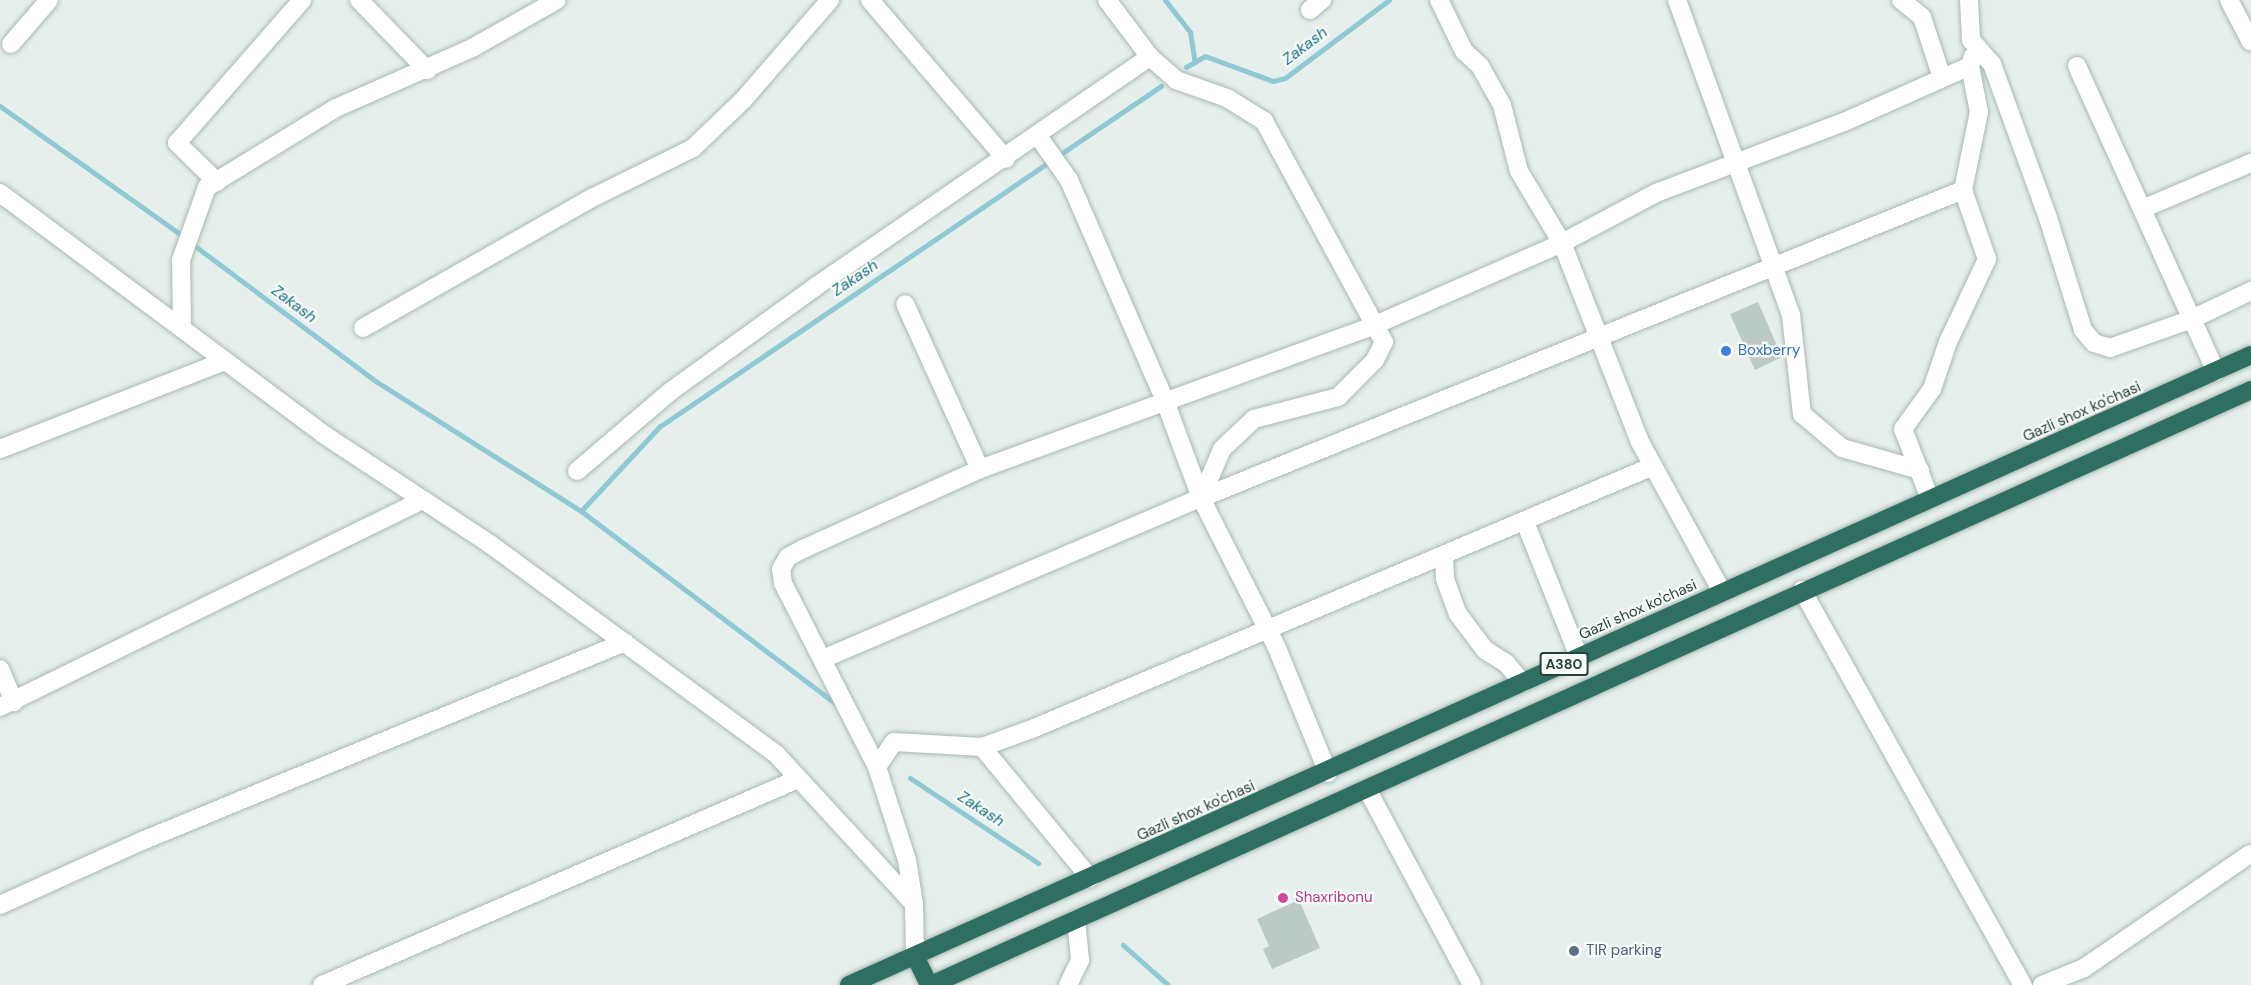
<!DOCTYPE html>
<style>
body{margin:0}
#map{position:relative;width:2251px;height:985px;overflow:hidden;background:#e6efeb;font-family:"DM Sans",sans-serif}
div>[style]{position:absolute}
.stream>*{height:5px;margin:-2.5px;padding:0 2.5px;transform-origin:2.5px;border-radius:2.5px;background:#8ec9d4}
.building>*{inset:0;background:#bbcac4}
.roads{filter:drop-shadow(0 0 2px #a8b8b2) drop-shadow(0 0 2px #a8b8b2)}
.minor>*{height:18px;margin:-9px;padding:0 9px;transform-origin:9px;border-radius:9px;background:#fff}
.highway>*{height:18px;margin:-9px;padding:0 9px;transform-origin:9px;border-radius:9px;background:#2f6f62}
.dots>*{width:16px;height:16px;translate:-50% -50%;box-sizing:border-box;border:3px solid #f7fbf9;border-radius:50%}
span{translate:-50% -50%;white-space:nowrap;text-align:center;line-height:1.15;-webkit-text-stroke:4.5px #f7fbf9;paint-order:stroke}
.shield-label span{padding:2px 4px;background:#f7fbf9;border:2px solid;border-radius:4px;-webkit-text-stroke-width:0}
.shield-label{font-size:14px;color:#24423a;font-weight:700}
.shop-label{font-size:15px;color:#366cbe}
.left{translate:0 -50%;text-align:left}
.street-label{font-size:15px;color:#24423a}
.hotel-label{font-size:15px;color:#b23c85}
.service-label{font-size:15px;color:#4e5e75}
.water-label{font-size:16px;color:#1c6f80;font-style:italic}
</style>
<div id="map">
<div class="stream">
<div style="left:1165px;top:0;width:41px;rotate:52deg"></div>
<div style="left:1190px;top:32px;width:30px;rotate:81deg"></div>
<div style="left:1186px;top:67px;width:22px;rotate:-30deg"></div>
<div style="left:1205px;top:56px;width:72px;rotate:20.2deg"></div>
<div style="left:1273px;top:81px;width:12px;rotate:-14deg"></div>
<div style="left:1285px;top:78px;width:130px;rotate:-36.9deg"></div>
<div style="left:0;top:106px;width:226px;rotate:35.4deg"></div>
<div style="left:191px;top:243px;width:232px;rotate:36.8deg"></div>
<div style="left:377px;top:382px;width:241px;rotate:32.3deg"></div>
<div style="left:581px;top:511px;width:317px;rotate:37.1deg"></div>
<div style="left:581px;top:511px;width:115px;rotate:-47.1deg"></div>
<div style="left:659px;top:427px;width:607px;rotate:-34.19deg"></div>
<div style="left:910px;top:778px;width:154px;rotate:33.6deg"></div>
<div style="left:1123px;top:945px;width:60px;rotate:41.6deg"></div>
</div>
<div class="building">
<div style="clip-path:polygon(1758px 302px,1782px 357px,1755px 370px,1730px 314px)"></div>
<div style="clip-path:polygon(1299px 900px,1320px 948px,1272px 969px,1263px 949px,1269px 946px,1257px 919px)"></div>
</div>
<div class="roads">
<div class="minor">
<div style="left:359px;top:0;width:98px;rotate:45.8deg"></div>
<div style="left:870px;top:0;width:209px;rotate:49.5deg"></div>
<div style="left:1107px;top:0;width:71px;rotate:53deg"></div>
<div style="left:1150px;top:57px;width:35px;rotate:41deg"></div>
<div style="left:1176px;top:80px;width:54px;rotate:19.4deg"></div>
<div style="left:1227px;top:98px;width:44px;rotate:31.9deg"></div>
<div style="left:1264px;top:121px;width:251px;rotate:61.5deg"></div>
<div style="left:1384px;top:342px;width:20px;rotate:117deg"></div>
<div style="left:1375px;top:360px;width:52px;rotate:135deg"></div>
<div style="left:1338px;top:397px;width:87px;rotate:165.3deg"></div>
<div style="left:1254px;top:419px;width:44px;rotate:136.8deg"></div>
<div style="left:1222px;top:449px;width:53px;rotate:113.2deg"></div>
<div style="left:1201px;top:498px;width:168px;rotate:63.1deg"></div>
<div style="left:1277px;top:648px;width:135px;rotate:67.8deg"></div>
<div style="left:1439px;top:0;width:57px;rotate:63.9deg"></div>
<div style="left:1464px;top:51px;width:22px;rotate:43deg"></div>
<div style="left:1480px;top:66px;width:45px;rotate:60.6deg"></div>
<div style="left:1502px;top:105px;width:68px;rotate:75.6deg"></div>
<div style="left:1519px;top:171px;width:84px;rotate:59.2deg"></div>
<div style="left:1562px;top:243px;width:214px;rotate:68.6deg"></div>
<div style="left:1640px;top:442px;width:171px;rotate:61.3deg"></div>
<div style="left:1677px;top:0;width:335px;rotate:70.1deg"></div>
<div style="left:1791px;top:315px;width:100px;rotate:83.7deg"></div>
<div style="left:1802px;top:414px;width:52px;rotate:40.4deg"></div>
<div style="left:1842px;top:448px;width:81px;rotate:15.8deg"></div>
<div style="left:1901px;top:0;width:27px;rotate:39deg"></div>
<div style="left:1922px;top:17px;width:64px;rotate:71.8deg"></div>
<div style="left:1969px;top:0;width:40px;rotate:87.1deg"></div>
<div style="left:1971px;top:40px;width:32px;rotate:49deg"></div>
<div style="left:1992px;top:64px;width:164px;rotate:70deg"></div>
<div style="left:2048px;top:218px;width:117px;rotate:72.6deg"></div>
<div style="left:2083px;top:330px;width:17px;rotate:50deg"></div>
<div style="left:2094px;top:343px;width:17px;rotate:17deg"></div>
<div style="left:2110px;top:348px;width:87px;rotate:-19.5deg"></div>
<div style="left:2192px;top:319px;width:58px;rotate:65.6deg"></div>
<div style="left:2229px;top:0;width:47px;rotate:62.4deg"></div>
<div style="left:1310px;top:10px;width:16px;rotate:-40deg"></div>
<div style="left:11px;top:44px;width:58px;rotate:-49.2deg"></div>
<div style="left:2077px;top:66px;width:278px;rotate:65.6deg"></div>
<div style="left:2192px;top:319px;width:65px;rotate:-25.4deg"></div>
<div style="left:1038px;top:136px;width:54px;rotate:54.8deg"></div>
<div style="left:1069px;top:180px;width:241px;rotate:66.5deg"></div>
<div style="left:1165px;top:401px;width:103px;rotate:69.6deg"></div>
<div style="left:217px;top:182px;width:56px;rotate:-135.7deg"></div>
<div style="left:177px;top:143px;width:190px;rotate:-48.8deg"></div>
<div style="left:0;top:193px;width:403px;rotate:36.7deg"></div>
<div style="left:323px;top:434px;width:200px;rotate:33.4deg"></div>
<div style="left:490px;top:544px;width:356px;rotate:36.3deg"></div>
<div style="left:777px;top:755px;width:202px;rotate:47.4deg"></div>
<div style="left:914px;top:904px;width:52px;rotate:88.9deg"></div>
<div style="left:2142px;top:209px;width:118px;rotate:-22.9deg"></div>
<div style="left:182px;top:328px;width:68px;rotate:-90.8deg"></div>
<div style="left:181px;top:260px;width:77px;rotate:-70.4deg"></div>
<div style="left:207px;top:187px;width:151px;rotate:-31.5deg"></div>
<div style="left:336px;top:108px;width:151px;rotate:-23.8deg"></div>
<div style="left:474px;top:47px;width:95px;rotate:-29.5deg"></div>
<div style="left:363px;top:328px;width:266px;rotate:-29.6deg"></div>
<div style="left:594px;top:197px;width:110px;rotate:-26.3deg"></div>
<div style="left:693px;top:148px;width:69px;rotate:-43.8deg"></div>
<div style="left:743px;top:100px;width:133px;rotate:-49deg"></div>
<div style="left:0;top:449px;width:241px;rotate:-21.4deg"></div>
<div style="left:980px;top:469px;width:420px;rotate:-20deg"></div>
<div style="left:1375px;top:325px;width:204px;rotate:-23.7deg"></div>
<div style="left:1562px;top:243px;width:106px;rotate:-28deg"></div>
<div style="left:1656px;top:193px;width:201px;rotate:-20.7deg"></div>
<div style="left:1844px;top:122px;width:138px;rotate:-24deg"></div>
<div style="left:577px;top:471px;width:123px;rotate:-40.4deg"></div>
<div style="left:671px;top:391px;width:178px;rotate:-35.8deg"></div>
<div style="left:815px;top:287px;width:406px;rotate:-34.5deg"></div>
<div style="left:1930px;top:499px;width:75px;rotate:-111.1deg"></div>
<div style="left:1903px;top:429px;width:49px;rotate:-54.1deg"></div>
<div style="left:1932px;top:389px;width:50px;rotate:-71.2deg"></div>
<div style="left:1948px;top:342px;width:92px;rotate:-64.8deg"></div>
<div style="left:1987px;top:259px;width:73px;rotate:-109.2deg"></div>
<div style="left:1963px;top:190px;width:80px;rotate:-78.4deg"></div>
<div style="left:1979px;top:112px;width:47px;rotate:-101.1deg"></div>
<div style="left:1970px;top:66px;width:10px;rotate:-73deg"></div>
<div style="left:1525px;top:522px;width:145px;rotate:68.2deg"></div>
<div style="left:1444px;top:557px;width:22px;rotate:87deg"></div>
<div style="left:1445px;top:579px;width:37px;rotate:70deg"></div>
<div style="left:1458px;top:614px;width:45px;rotate:53.1deg"></div>
<div style="left:1485px;top:650px;width:25px;rotate:32deg"></div>
<div style="left:1506px;top:663px;width:26px;rotate:50deg"></div>
<div style="left:1802px;top:590px;width:453px;rotate:60.8deg"></div>
<div style="left:825px;top:658px;width:409px;rotate:-23.1deg"></div>
<div style="left:1201px;top:498px;width:822px;rotate:-22.01deg"></div>
<div style="left:0;top:669px;width:36px;rotate:67deg"></div>
<div style="left:0;top:707px;width:471px;rotate:-26.1deg"></div>
<div style="left:982px;top:747px;width:170px;rotate:50.5deg"></div>
<div style="left:877px;top:767px;width:207px;rotate:-117.1deg"></div>
<div style="left:783px;top:583px;width:14px;rotate:-98deg"></div>
<div style="left:781px;top:569px;width:14px;rotate:-60deg"></div>
<div style="left:788px;top:557px;width:17px;rotate:-28deg"></div>
<div style="left:803px;top:549px;width:194px;rotate:-24.3deg"></div>
<div style="left:980px;top:469px;width:181px;rotate:-114.4deg"></div>
<div style="left:1367px;top:789px;width:222px;rotate:61.8deg"></div>
<div style="left:914px;top:904px;width:45px;rotate:-99deg"></div>
<div style="left:907px;top:860px;width:98px;rotate:-107.9deg"></div>
<div style="left:877px;top:767px;width:30px;rotate:-56deg"></div>
<div style="left:894px;top:742px;width:88px;rotate:3.3deg"></div>
<div style="left:982px;top:747px;width:53px;rotate:-19.8deg"></div>
<div style="left:1032px;top:729px;width:674px;rotate:-22.95deg"></div>
<div style="left:0;top:905px;width:156px;rotate:-24.3deg"></div>
<div style="left:142px;top:841px;width:522px;rotate:-22.39deg"></div>
<div style="left:322px;top:985px;width:519px;rotate:-23.4deg"></div>
<div style="left:1068px;top:985px;width:28px;rotate:-64deg"></div>
<div style="left:1080px;top:960px;width:41px;rotate:-95.6deg"></div>
<div style="left:2042px;top:985px;width:45px;rotate:-22deg"></div>
<div style="left:2084px;top:968px;width:201px;rotate:-34.5deg"></div>
</div>
<div class="highway">
<div style="left:915px;top:956px;width:32px;rotate:64deg"></div>
<div style="left:849px;top:985px;width:1537px;rotate:-24.2deg"></div>
<div style="left:931px;top:985px;width:1448px;rotate:-24.26deg"></div>
</div>
</div>
<div class="dots">
<div style="left:1726px;top:351px;background:#3f7fe0"></div>
<div style="left:1283px;top:898px;background:#d1479c"></div>
<div style="left:1574px;top:951px;background:#5c6f8a"></div>
</div>
<div class="shield-label">
<span style="left:1564px;top:664px">A380</span>
</div>
<div class="shop-label">
<span class="left" style="left:1738px;top:351px">Boxberry</span>
</div>
<div class="street-label">
<span style="left:2082px;top:412px;rotate:-24deg">Gazli shox ko'chasi</span>
<span style="left:1638px;top:610px;rotate:-24deg">Gazli shox ko'chasi</span>
<span style="left:1196px;top:811px;rotate:-24deg">Gazli shox ko'chasi</span>
</div>
<div class="hotel-label">
<span class="left" style="left:1295px;top:898px">Shaxribonu</span>
</div>
<div class="service-label">
<span class="left" style="left:1586px;top:951px">TIR parking</span>
</div>
<div class="water-label">
<span style="left:1305px;top:46px;rotate:-37deg">Zakash</span>
<span style="left:855px;top:278px;rotate:-34deg">Zakash</span>
<span style="left:294px;top:304px;rotate:37deg">Zakash</span>
<span style="left:981px;top:809px;rotate:33deg">Zakash</span>
</div>
</div>
